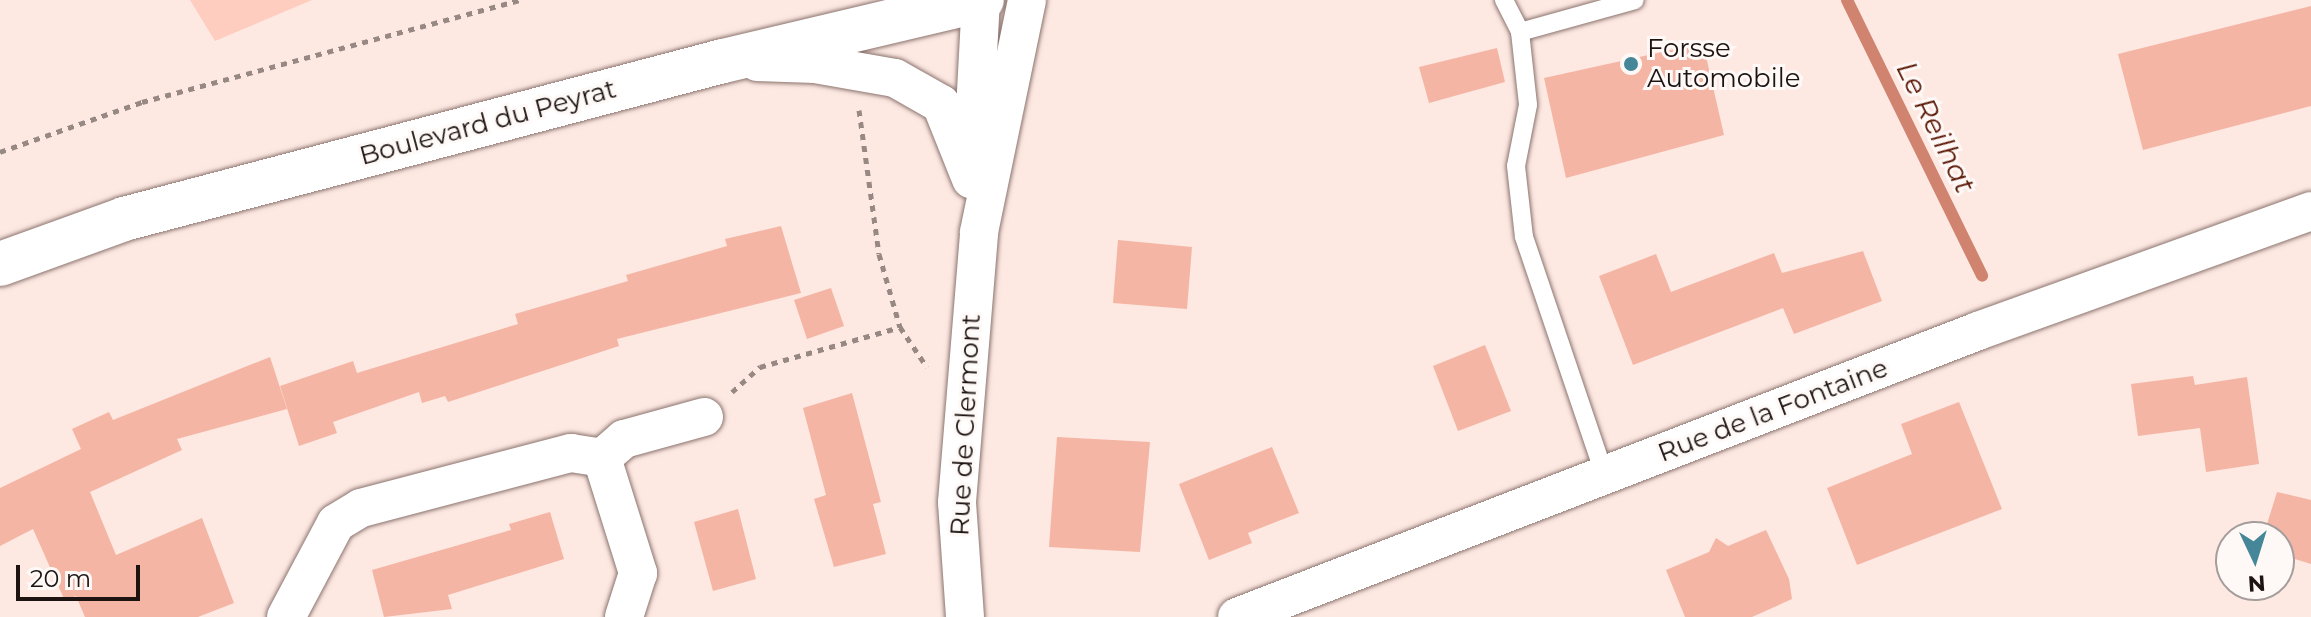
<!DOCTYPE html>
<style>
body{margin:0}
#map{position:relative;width:2311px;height:617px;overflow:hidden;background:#fde8e2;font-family:Montserrat,sans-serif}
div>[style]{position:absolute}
.green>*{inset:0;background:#fecdbf}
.stream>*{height:12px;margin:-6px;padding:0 6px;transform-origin:6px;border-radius:6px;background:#d08470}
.building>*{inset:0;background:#f5b5a4}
.path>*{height:5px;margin-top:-2.5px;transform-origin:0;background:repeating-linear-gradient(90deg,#978884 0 6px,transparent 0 12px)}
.roads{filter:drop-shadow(0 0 2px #8b746e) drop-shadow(0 0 2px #8b746e)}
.lane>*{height:18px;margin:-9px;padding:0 9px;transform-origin:9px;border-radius:9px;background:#fff}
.street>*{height:38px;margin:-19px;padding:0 19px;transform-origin:19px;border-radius:19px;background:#fff}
.secondary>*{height:44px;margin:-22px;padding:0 22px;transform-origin:22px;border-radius:22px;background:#fff}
.dots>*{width:22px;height:22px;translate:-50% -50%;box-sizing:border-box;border:4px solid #fef9f7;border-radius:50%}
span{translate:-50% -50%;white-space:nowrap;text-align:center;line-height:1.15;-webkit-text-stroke:6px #fef9f7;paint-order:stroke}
.poi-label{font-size:26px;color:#1d1412}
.left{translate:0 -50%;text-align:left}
.street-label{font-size:26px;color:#1d1412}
.water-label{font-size:28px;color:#5b1705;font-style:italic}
.north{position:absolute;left:2215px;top:521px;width:80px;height:80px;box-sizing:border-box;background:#fef9f7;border:2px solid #a49d9b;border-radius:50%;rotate:176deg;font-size:22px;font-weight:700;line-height:32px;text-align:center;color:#1d1412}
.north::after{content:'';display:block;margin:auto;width:28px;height:36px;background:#458798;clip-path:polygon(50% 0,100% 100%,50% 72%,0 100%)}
.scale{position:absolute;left:16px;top:565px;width:124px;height:36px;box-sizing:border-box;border:4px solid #1d1412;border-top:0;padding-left:10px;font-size:24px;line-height:28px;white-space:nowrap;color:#1d1412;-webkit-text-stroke:6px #fef9f7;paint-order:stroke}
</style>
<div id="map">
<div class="green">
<div style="clip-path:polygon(190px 0,312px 0,215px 41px)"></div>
</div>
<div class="stream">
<div style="left:1847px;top:0;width:307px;rotate:63.9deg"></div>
</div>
<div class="building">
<div style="clip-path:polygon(2311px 6px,2311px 106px,2143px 150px,2118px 54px)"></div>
<div style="clip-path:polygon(1703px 43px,1724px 135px,1566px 178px,1544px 78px)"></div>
<div style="clip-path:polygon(1497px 48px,1505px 82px,1429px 103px,1419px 67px)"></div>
<div style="clip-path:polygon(781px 226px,801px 293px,617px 339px,619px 346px,448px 402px,445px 396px,422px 403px,419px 392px,333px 422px,337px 433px,299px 446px,280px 386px,353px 361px,357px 373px,518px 324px,515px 314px,628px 281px,626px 275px,727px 246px,725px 239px)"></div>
<div style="clip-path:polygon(1118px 240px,1192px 247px,1187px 309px,1113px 303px)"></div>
<div style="clip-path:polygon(1863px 251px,1882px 301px,1794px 334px,1783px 308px,1633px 365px,1599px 276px,1656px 254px,1671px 292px,1774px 253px,1782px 273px)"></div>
<div style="clip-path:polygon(831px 288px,844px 326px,807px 339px,794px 300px)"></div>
<div style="clip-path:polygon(1485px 345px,1511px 411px,1458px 431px,1433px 366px)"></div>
<div style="clip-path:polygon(270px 357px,287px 409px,177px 439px,182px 450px,90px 492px,116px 555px,202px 518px,234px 603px,198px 617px,85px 617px,76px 596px,65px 601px,33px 529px,0 546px,0 488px,81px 449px,72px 429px,109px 412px,113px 420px)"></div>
<div style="clip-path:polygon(2193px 376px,2195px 385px,2247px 377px,2259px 464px,2206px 472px,2200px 428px,2138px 436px,2131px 384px)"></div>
<div style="clip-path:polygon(852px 393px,881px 502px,873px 504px,886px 554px,834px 567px,814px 499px,826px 495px,803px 408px)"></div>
<div style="clip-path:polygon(1959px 402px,2002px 509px,1857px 565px,1827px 488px,1912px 454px,1901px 424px)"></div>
<div style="clip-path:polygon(1057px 437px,1150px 442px,1140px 552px,1049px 547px)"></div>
<div style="clip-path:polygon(1272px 447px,1299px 513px,1248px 533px,1252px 543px,1209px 560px,1179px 484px)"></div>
<div style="clip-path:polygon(2277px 492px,2311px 500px,2311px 564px,2279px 554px,2279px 537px,2263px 537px)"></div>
<div style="clip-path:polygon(738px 509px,756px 579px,713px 591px,694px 522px)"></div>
<div style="clip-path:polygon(550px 512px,564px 559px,448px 595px,452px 609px,384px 617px,372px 570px,511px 530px,509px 524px)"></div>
<div style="clip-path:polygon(1766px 530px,1789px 579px,1792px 599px,1752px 617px,1685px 617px,1666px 570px,1709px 552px,1716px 538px,1728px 546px)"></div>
</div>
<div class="path">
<div style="left:859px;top:110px;width:145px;rotate:82.1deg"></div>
<div style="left:879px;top:254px;width:76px;rotate:74deg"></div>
<div style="left:900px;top:327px;width:48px;rotate:56deg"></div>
<div style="left:0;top:152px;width:151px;rotate:-19.4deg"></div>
<div style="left:142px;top:102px;width:392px;rotate:-15.1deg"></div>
<div style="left:732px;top:392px;width:38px;rotate:-42deg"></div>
<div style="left:760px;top:367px;width:146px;rotate:-15.9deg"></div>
</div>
<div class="roads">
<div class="lane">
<div style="left:1504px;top:0;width:36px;rotate:63deg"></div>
<div style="left:1520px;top:32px;width:73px;rotate:83.7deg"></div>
<div style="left:1528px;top:105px;width:62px;rotate:101.1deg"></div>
<div style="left:1516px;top:166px;width:71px;rotate:83.6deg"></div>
<div style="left:1524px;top:237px;width:252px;rotate:71.3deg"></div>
<div style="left:1520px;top:32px;width:119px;rotate:-15.5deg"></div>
</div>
<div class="street">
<div style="left:757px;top:62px;width:58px;rotate:2deg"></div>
<div style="left:815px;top:64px;width:81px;rotate:9.9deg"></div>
<div style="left:895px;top:78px;width:53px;rotate:29.5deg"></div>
<div style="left:941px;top:104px;width:81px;rotate:68.2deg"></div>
<div style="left:972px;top:165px;width:165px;rotate:-86.9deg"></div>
<div style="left:602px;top:458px;width:29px;rotate:-41deg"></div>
<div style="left:624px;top:439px;width:83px;rotate:-15.4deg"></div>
<div style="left:286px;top:617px;width:106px;rotate:-62deg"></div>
<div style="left:336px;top:523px;width:29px;rotate:-31deg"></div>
<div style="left:361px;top:508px;width:217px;rotate:-14.7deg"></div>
<div style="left:571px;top:453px;width:31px;rotate:9deg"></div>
<div style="left:602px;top:458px;width:121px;rotate:72.6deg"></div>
<div style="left:638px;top:573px;width:46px;rotate:107.7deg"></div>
<div style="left:965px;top:617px;width:115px;rotate:-94deg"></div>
<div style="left:957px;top:502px;width:271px;rotate:-85.3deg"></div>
<div style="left:979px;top:232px;width:237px;rotate:-78.3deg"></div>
<div style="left:1237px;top:617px;width:794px;rotate:-21.1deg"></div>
<div style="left:1978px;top:331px;width:354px;rotate:-19.8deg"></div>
</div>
<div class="secondary">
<div style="left:0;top:264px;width:132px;rotate:-19.9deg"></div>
<div style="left:124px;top:219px;width:619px;rotate:-14.78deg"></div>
<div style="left:723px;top:61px;width:266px;rotate:-13.3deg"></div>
</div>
</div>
<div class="dots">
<div style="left:1631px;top:64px;background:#458798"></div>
</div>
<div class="poi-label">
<span class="left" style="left:1647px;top:64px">Forsse<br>Automobile</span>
</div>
<div class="street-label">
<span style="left:488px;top:123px;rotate:-15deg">Boulevard du Peyrat</span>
<span style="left:1773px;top:411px;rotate:-21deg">Rue de la Fontaine</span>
<span style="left:966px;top:425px;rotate:-87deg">Rue de Clermont</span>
</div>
<div class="water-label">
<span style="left:1936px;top:127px;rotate:64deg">Le Reilhat</span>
</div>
<div class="north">N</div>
<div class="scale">20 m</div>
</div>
